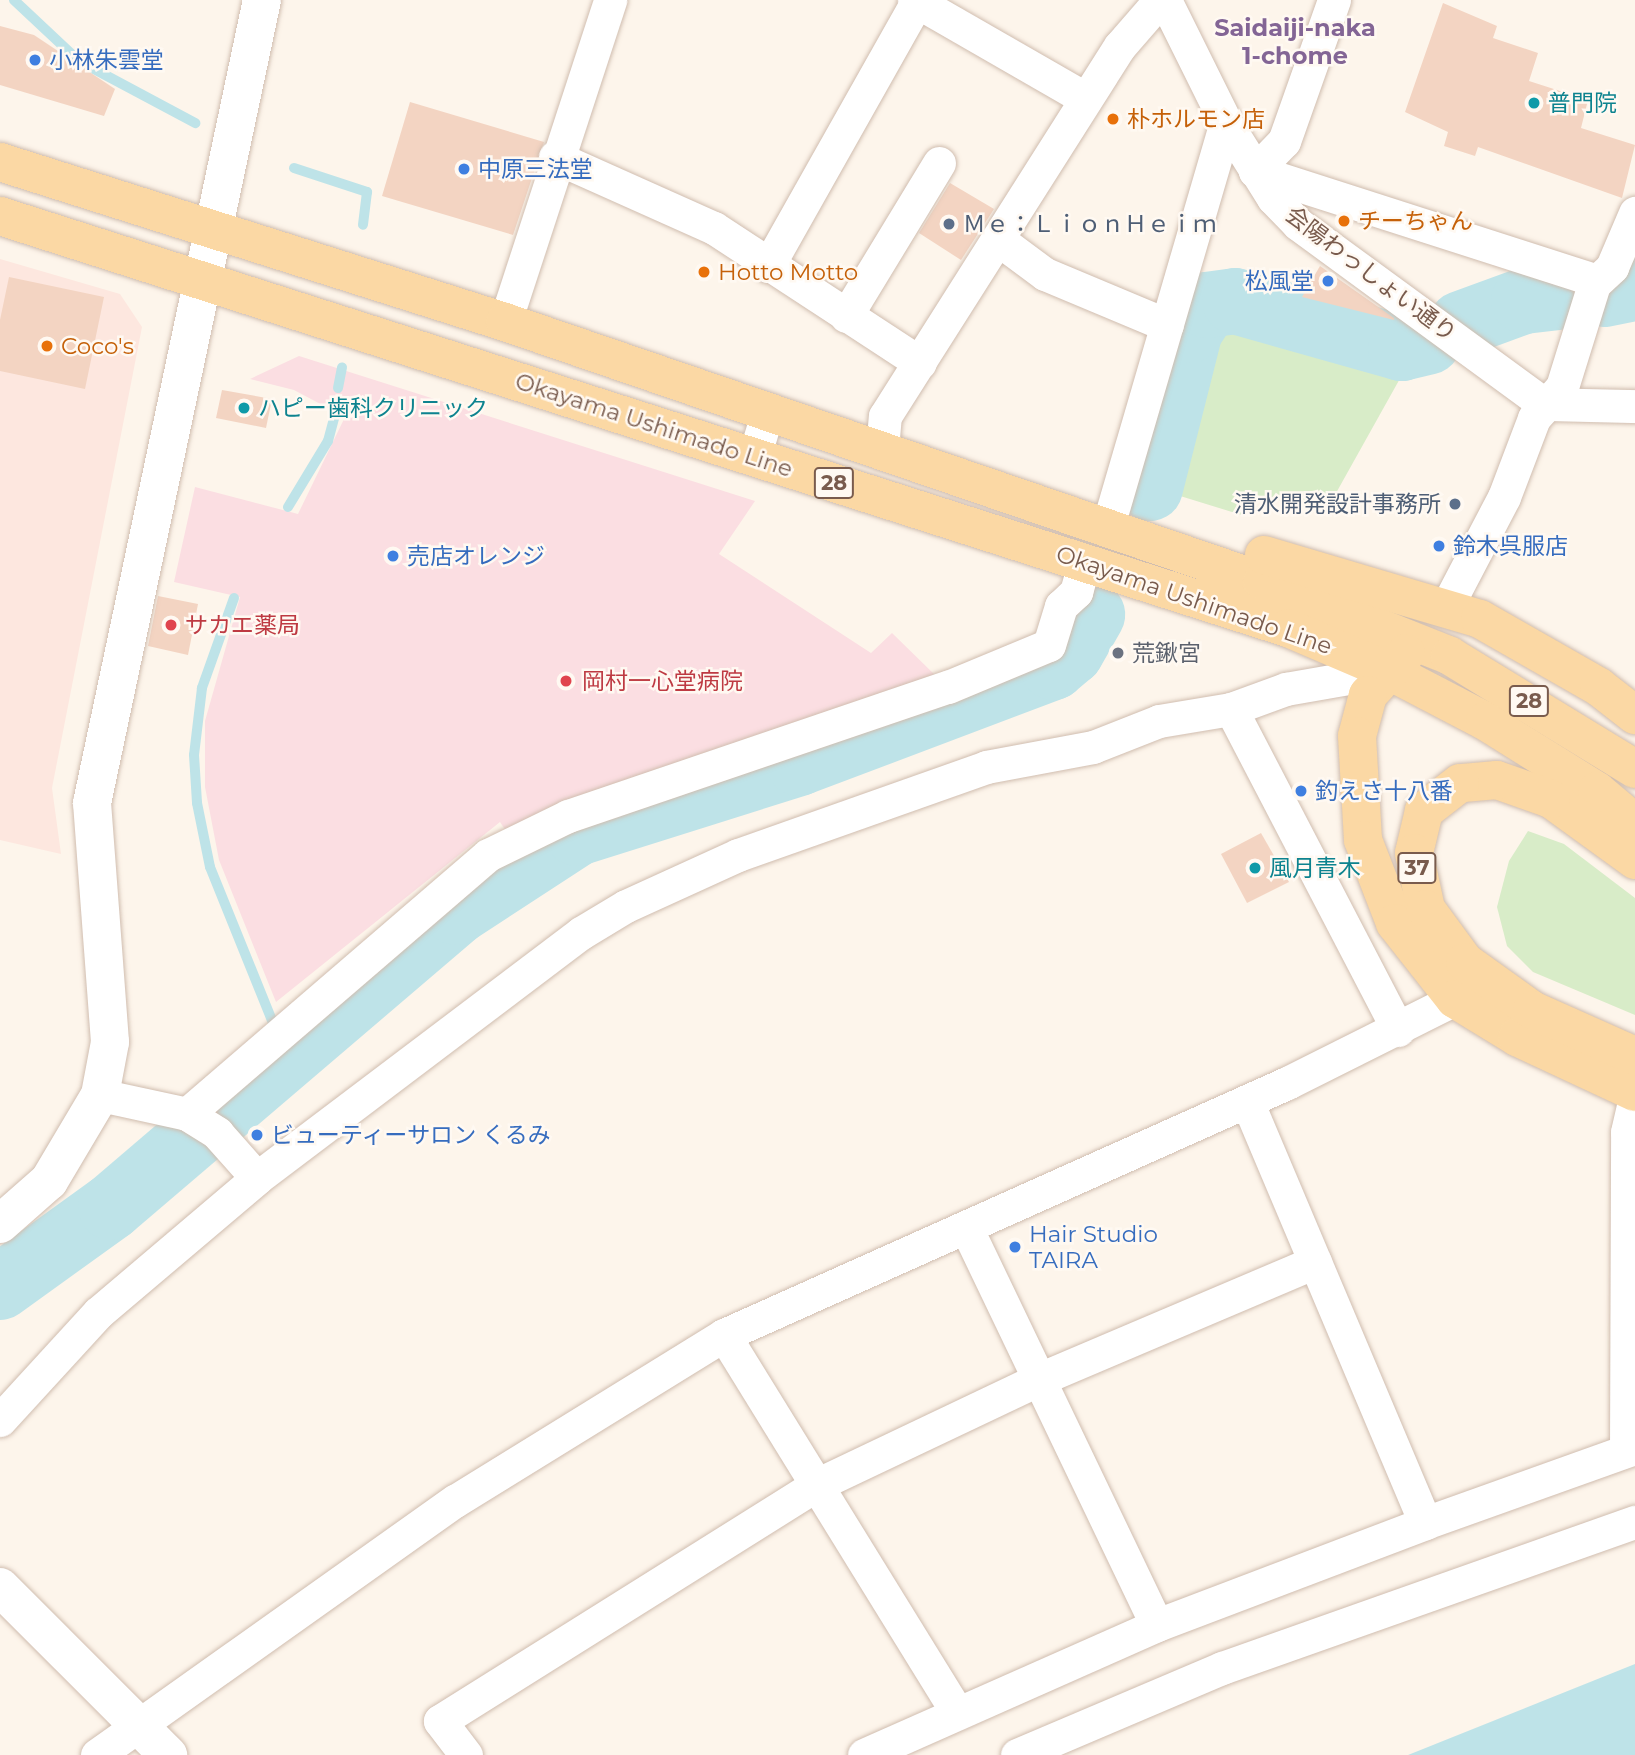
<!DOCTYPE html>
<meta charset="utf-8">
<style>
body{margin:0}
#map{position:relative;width:1635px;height:1755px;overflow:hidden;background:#fdf5eb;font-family:Montserrat,"Noto Sans JP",sans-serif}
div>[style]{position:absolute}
.commercial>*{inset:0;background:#fde7df}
.medical>*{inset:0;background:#fbdee2}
.green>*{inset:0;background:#d8ecc8}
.water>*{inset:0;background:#bee3e8}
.stream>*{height:10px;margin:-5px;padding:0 5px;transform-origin:5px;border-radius:5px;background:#bee3e8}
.river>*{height:66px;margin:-33px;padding:0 33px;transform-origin:33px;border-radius:33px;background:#bee3e8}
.building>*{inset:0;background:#f3d4c2}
.roads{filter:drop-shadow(0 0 2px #d0bdaf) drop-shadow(0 0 2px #d0bdaf)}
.street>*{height:33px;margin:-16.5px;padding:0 16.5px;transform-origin:16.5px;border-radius:16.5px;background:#fff}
.secondary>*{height:38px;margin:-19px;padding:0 19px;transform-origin:19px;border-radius:19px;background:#fff}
.primary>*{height:38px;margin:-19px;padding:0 19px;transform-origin:19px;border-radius:19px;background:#fbd8a4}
.dots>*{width:19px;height:19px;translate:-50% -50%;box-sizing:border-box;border:4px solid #fff9f2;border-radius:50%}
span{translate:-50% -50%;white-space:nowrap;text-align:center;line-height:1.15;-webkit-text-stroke:5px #fff9f2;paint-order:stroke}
.shield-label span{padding:2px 5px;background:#fff9f2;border:2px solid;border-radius:5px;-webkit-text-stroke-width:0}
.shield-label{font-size:21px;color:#795b4d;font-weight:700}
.shop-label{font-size:23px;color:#366cbe}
.left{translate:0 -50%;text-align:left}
.right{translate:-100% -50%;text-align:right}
.culture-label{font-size:23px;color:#0d838f}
.food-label{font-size:23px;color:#c56008}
.service-label{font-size:23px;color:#4e5e75}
.street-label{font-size:23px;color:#795b4d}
.health-label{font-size:23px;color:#be3a42}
.worship-label{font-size:23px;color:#5b616d}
.neighbourhood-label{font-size:24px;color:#836595;font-weight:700}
</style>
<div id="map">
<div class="commercial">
<div style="clip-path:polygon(0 259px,120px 294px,142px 327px,52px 788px,61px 854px,0 840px)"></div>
</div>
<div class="medical">
<div style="clip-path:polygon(299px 356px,755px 501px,719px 554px,871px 653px,892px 633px,935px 675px,506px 831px,500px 822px,276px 1002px,219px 860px,205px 787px,205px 721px,240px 597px,174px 582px,195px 487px,298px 514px,345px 417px,294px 390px,250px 379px)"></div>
</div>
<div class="green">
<div style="clip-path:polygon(1209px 324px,1407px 366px,1326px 511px,1251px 494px,1245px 516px,1164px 491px)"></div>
<div style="clip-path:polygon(1528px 831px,1564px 844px,1635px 898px,1635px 1015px,1533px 972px,1507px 946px,1497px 907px,1509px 861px)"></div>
</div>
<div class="water">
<div style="clip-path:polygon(1635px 1664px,1635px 1755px,1408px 1755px)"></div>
</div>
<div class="stream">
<div style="left:14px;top:0;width:89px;rotate:43.2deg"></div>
<div style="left:79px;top:61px;width:132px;rotate:28.1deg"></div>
<div style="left:294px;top:168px;width:77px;rotate:18.2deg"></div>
<div style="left:367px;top:192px;width:33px;rotate:97deg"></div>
<div style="left:338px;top:388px;width:21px;rotate:-79deg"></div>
<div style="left:288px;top:507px;width:77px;rotate:-58.8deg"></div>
<div style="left:328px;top:441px;width:24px;rotate:-75deg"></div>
<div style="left:234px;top:598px;width:96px;rotate:109.6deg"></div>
<div style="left:202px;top:688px;width:67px;rotate:96.8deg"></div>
<div style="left:194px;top:755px;width:48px;rotate:86.4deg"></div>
<div style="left:197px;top:803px;width:65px;rotate:78.5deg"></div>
<div style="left:210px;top:867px;width:168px;rotate:68deg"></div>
<div style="left:285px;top:1044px;width:11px;rotate:56deg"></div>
</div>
<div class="river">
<div style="left:1604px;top:294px;width:32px;rotate:-11deg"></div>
<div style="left:1461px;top:324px;width:67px;rotate:-20.1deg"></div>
<div style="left:1524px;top:301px;width:52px;rotate:-6.6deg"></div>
<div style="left:1150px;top:488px;width:163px;rotate:-75.8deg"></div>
<div style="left:1190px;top:330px;width:30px;rotate:-56deg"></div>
<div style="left:1207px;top:305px;width:28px;rotate:-8deg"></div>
<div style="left:1235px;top:301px;width:173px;rotate:15.8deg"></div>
<div style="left:1401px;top:348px;width:28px;rotate:-13deg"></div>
<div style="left:0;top:1287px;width:137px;rotate:-35.8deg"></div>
<div style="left:111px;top:1207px;width:454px;rotate:-40.5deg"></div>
<div style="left:456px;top:912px;width:145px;rotate:-33.1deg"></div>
<div style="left:577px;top:833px;width:233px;rotate:-17.5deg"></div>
<div style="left:799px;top:763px;width:272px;rotate:-20.7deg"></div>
<div style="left:1053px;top:667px;width:23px;rotate:-40deg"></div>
<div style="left:1071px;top:652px;width:43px;rotate:-60.4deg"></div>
</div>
<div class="building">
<div style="clip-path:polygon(1443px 3px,1497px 26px,1493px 38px,1538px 53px,1529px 81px,1588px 100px,1581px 128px,1635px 145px,1622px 198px,1478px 147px,1475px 156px,1444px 146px,1448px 132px,1405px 112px)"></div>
<div style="clip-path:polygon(0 26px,34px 35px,115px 89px,104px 116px,0 85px)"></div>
<div style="clip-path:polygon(410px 102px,544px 142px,513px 235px,382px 196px)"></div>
<div style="clip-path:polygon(950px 183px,994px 209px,961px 260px,919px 233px)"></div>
<div style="clip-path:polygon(1320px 266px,1394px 318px,1394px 320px,1302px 297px)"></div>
<div style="clip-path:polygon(9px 277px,104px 297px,85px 389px,0 371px,0 320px)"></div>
<div style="clip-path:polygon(222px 390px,272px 399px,266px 428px,216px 418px)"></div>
<div style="clip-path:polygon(158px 596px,198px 604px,188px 655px,148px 646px)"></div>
<div style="clip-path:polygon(1261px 833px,1289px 882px,1247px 903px,1221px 854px)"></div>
</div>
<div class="roads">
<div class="street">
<div style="left:914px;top:0;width:198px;rotate:29.9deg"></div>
<div style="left:1165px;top:0;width:137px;rotate:63.6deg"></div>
<div style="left:1226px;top:123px;width:89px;rotate:57.9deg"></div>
<div style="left:1273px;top:198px;width:36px;rotate:46deg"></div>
<div style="left:1298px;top:224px;width:305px;rotate:36.2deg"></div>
<div style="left:1544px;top:404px;width:91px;rotate:1.3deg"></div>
<div style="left:1334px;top:0;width:150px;rotate:109.5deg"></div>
<div style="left:1284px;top:141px;width:42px;rotate:134deg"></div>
<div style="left:1255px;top:171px;width:357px;rotate:17.8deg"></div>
<div style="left:555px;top:157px;width:174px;rotate:24.1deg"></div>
<div style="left:714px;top:228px;width:246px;rotate:33.2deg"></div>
<div style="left:999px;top:240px;width:57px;rotate:36.5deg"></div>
<div style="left:1045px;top:274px;width:132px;rotate:22.7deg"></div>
<div style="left:768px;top:266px;width:303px;rotate:-60.6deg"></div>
<div style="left:846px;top:316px;width:179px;rotate:-58.7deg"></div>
<div style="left:505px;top:322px;width:339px;rotate:-71.9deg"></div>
<div style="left:882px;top:449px;width:33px;rotate:-85deg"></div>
<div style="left:885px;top:416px;width:438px;rotate:-57.6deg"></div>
<div style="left:1120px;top:46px;width:61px;rotate:-49deg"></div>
<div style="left:754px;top:457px;width:48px;rotate:-73.1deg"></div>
<div style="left:1107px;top:529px;width:423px;rotate:-73.7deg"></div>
<div style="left:1447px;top:606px;width:123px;rotate:-62.4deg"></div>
<div style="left:1504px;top:497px;width:85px;rotate:-69.2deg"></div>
<div style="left:1534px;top:418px;width:42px;rotate:-47.9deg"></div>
<div style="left:1562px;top:387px;width:108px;rotate:-72.7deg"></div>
<div style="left:1594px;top:284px;width:25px;rotate:-43deg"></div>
<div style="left:1612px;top:267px;width:59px;rotate:-66.9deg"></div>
<div style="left:1231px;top:709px;width:362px;rotate:62.5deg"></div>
<div style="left:100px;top:1095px;width:89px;rotate:12.3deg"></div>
<div style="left:187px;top:1114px;width:36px;rotate:32deg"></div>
<div style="left:217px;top:1133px;width:60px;rotate:48.4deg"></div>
<div style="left:1247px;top:1101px;width:458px;rotate:67.1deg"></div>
<div style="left:1425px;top:1523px;width:223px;rotate:-19.7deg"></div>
<div style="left:187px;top:1114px;width:397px;rotate:-40.7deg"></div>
<div style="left:488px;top:855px;width:89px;rotate:-26deg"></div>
<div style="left:568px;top:816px;width:401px;rotate:-18.8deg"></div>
<div style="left:948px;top:687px;width:109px;rotate:-22.6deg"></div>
<div style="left:1049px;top:645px;width:41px;rotate:-72.9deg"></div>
<div style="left:1061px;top:606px;width:21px;rotate:-43deg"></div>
<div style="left:1076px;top:592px;width:32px;rotate:-74deg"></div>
<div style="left:966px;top:1227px;width:441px;rotate:64.4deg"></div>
<div style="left:724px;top:1335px;width:441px;rotate:58.3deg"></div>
<div style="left:0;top:1420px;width:145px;rotate:-47.5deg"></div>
<div style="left:98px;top:1313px;width:209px;rotate:-40.3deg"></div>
<div style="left:257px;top:1178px;width:406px;rotate:-37.1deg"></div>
<div style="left:581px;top:933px;width:52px;rotate:-31deg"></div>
<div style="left:626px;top:906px;width:123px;rotate:-24.5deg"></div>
<div style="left:738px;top:855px;width:263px;rotate:-19.5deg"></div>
<div style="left:986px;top:767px;width:109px;rotate:-10.6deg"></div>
<div style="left:1093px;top:747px;width:71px;rotate:-21.5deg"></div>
<div style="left:1159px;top:721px;width:73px;rotate:-9.5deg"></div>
<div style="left:1231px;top:709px;width:59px;rotate:-20deg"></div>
<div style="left:1286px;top:689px;width:105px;rotate:-9.9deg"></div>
<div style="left:1626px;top:1450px;width:318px;rotate:-89.8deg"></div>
<div style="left:1627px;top:1132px;width:36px;rotate:-77deg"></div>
<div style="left:97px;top:1755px;width:439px;rotate:-35.4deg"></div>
<div style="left:455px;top:1501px;width:316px;rotate:-31.7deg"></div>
<div style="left:724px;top:1335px;width:617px;rotate:-24.11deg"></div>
<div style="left:1287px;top:1083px;width:188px;rotate:-26.6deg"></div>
<div style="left:466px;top:1755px;width:43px;rotate:-127.4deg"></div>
<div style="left:440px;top:1721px;width:442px;rotate:-32.1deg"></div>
<div style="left:814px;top:1486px;width:247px;rotate:-25.4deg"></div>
<div style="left:1037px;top:1380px;width:302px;rotate:-23deg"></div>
<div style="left:864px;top:1755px;width:321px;rotate:-23.9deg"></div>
<div style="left:1157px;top:1625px;width:287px;rotate:-20.8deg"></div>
<div style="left:1017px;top:1755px;width:223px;rotate:-23deg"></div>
<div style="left:1222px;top:1668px;width:438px;rotate:-19.5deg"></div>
</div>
<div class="secondary">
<div style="left:0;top:1224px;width:65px;rotate:-41.3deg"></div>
<div style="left:49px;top:1181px;width:100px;rotate:-59.3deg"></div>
<div style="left:100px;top:1095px;width:54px;rotate:-79.3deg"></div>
<div style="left:110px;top:1042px;width:240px;rotate:-94.3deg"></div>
<div style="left:92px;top:803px;width:821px;rotate:-78.05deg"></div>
<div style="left:0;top:1587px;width:238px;rotate:45deg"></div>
</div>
<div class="primary">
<div style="left:0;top:162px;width:530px;rotate:17.58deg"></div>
<div style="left:505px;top:322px;width:800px;rotate:18.89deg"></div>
<div style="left:1262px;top:581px;width:202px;rotate:21.7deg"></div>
<div style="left:1450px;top:656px;width:217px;rotate:31.4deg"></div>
<div style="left:0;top:216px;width:1352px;rotate:17.74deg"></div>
<div style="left:1288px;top:628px;width:110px;rotate:23.1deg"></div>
<div style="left:1389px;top:671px;width:108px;rotate:27.5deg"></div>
<div style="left:1485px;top:721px;width:132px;rotate:32deg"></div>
<div style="left:1597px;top:791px;width:50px;rotate:40.1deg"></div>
<div style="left:1264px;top:555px;width:225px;rotate:16.5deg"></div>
<div style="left:1480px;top:619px;width:137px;rotate:29.7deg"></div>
<div style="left:1599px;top:687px;width:46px;rotate:37.9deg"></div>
<div style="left:1406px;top:653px;width:57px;rotate:132.1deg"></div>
<div style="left:1368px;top:695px;width:42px;rotate:105deg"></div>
<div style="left:1357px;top:736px;width:104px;rotate:86.7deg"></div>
<div style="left:1363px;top:840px;width:89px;rotate:68.9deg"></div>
<div style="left:1395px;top:923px;width:97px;rotate:51.7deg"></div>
<div style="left:1455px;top:999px;width:73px;rotate:31.5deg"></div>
<div style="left:1517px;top:1037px;width:130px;rotate:25deg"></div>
<div style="left:1635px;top:860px;width:104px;rotate:-144deg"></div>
<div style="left:1551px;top:799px;width:57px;rotate:-160.6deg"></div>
<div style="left:1497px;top:780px;width:37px;rotate:175deg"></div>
<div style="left:1460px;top:783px;width:46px;rotate:142.1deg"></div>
<div style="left:1424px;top:811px;width:43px;rotate:103.4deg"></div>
<div style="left:1414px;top:853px;width:57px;rotate:77.9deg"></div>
<div style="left:1426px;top:909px;width:66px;rotate:53.7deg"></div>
<div style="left:1465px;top:962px;width:82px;rotate:35.6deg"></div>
<div style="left:1532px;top:1010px;width:113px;rotate:24.1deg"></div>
</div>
</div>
<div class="dots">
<div style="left:35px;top:60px;background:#3f7fe0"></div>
<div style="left:1534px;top:103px;background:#0f9aa8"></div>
<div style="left:1113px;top:119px;background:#e8710a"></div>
<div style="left:464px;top:169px;background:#3f7fe0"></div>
<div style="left:1344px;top:221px;background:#e8710a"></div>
<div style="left:949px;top:224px;background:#5c6f8a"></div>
<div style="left:704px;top:272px;background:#e8710a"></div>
<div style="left:1328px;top:281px;background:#3f7fe0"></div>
<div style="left:47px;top:346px;background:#e8710a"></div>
<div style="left:244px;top:408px;background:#0f9aa8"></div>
<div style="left:1455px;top:504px;background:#5c6f8a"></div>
<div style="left:1439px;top:546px;background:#3f7fe0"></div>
<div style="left:393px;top:556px;background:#3f7fe0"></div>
<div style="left:171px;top:625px;background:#e0444e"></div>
<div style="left:1118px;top:653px;background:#6b7280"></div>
<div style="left:566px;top:681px;background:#e0444e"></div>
<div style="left:1301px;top:791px;background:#3f7fe0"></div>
<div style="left:1255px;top:868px;background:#0f9aa8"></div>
<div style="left:257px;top:1135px;background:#3f7fe0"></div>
<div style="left:1015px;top:1247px;background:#3f7fe0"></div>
</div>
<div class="shield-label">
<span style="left:834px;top:483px">28</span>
<span style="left:1529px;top:701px">28</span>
<span style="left:1417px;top:868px">37</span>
</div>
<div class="shop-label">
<span class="left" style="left:49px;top:60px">小林朱雲堂</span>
<span class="left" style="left:478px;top:169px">中原三法堂</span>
<span class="right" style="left:1314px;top:281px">松風堂</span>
<span class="left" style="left:1453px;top:546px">鈴木呉服店</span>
<span class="left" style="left:407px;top:556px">売店オレンジ</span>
<span class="left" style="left:1315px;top:791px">釣えさ十八番</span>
<span class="left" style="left:271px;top:1135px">ビューティーサロン くるみ</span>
<span class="left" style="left:1029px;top:1247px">Hair Studio<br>TAIRA</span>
</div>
<div class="culture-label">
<span class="left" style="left:1548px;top:103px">普門院</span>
<span class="left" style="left:258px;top:408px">ハピー歯科クリニック</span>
<span class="left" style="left:1269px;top:868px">風月青木</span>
</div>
<div class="food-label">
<span class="left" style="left:1127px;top:119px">朴ホルモン店</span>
<span class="left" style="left:1358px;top:221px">チーちゃん</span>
<span class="left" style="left:718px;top:272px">Hotto Motto</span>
<span class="left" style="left:61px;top:346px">Coco's</span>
</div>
<div class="service-label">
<span class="left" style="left:963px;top:224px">Ｍｅ：ＬｉｏｎＨｅｉｍ</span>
<span class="right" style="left:1441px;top:504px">清水開発設計事務所</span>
</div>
<div class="street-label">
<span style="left:1371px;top:274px;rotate:37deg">会陽わっしょい通り</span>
<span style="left:654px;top:425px;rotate:18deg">Okayama Ushimado Line</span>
<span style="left:1194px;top:600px;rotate:19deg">Okayama Ushimado Line</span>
</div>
<div class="health-label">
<span class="left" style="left:185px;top:625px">サカエ薬局</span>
<span class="left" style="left:582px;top:681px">岡村一心堂病院</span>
</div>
<div class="worship-label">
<span class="left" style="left:1132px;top:653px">荒鍬宮</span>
</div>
<div class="neighbourhood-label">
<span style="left:1295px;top:42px">Saidaiji-naka<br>1-chome</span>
</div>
</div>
